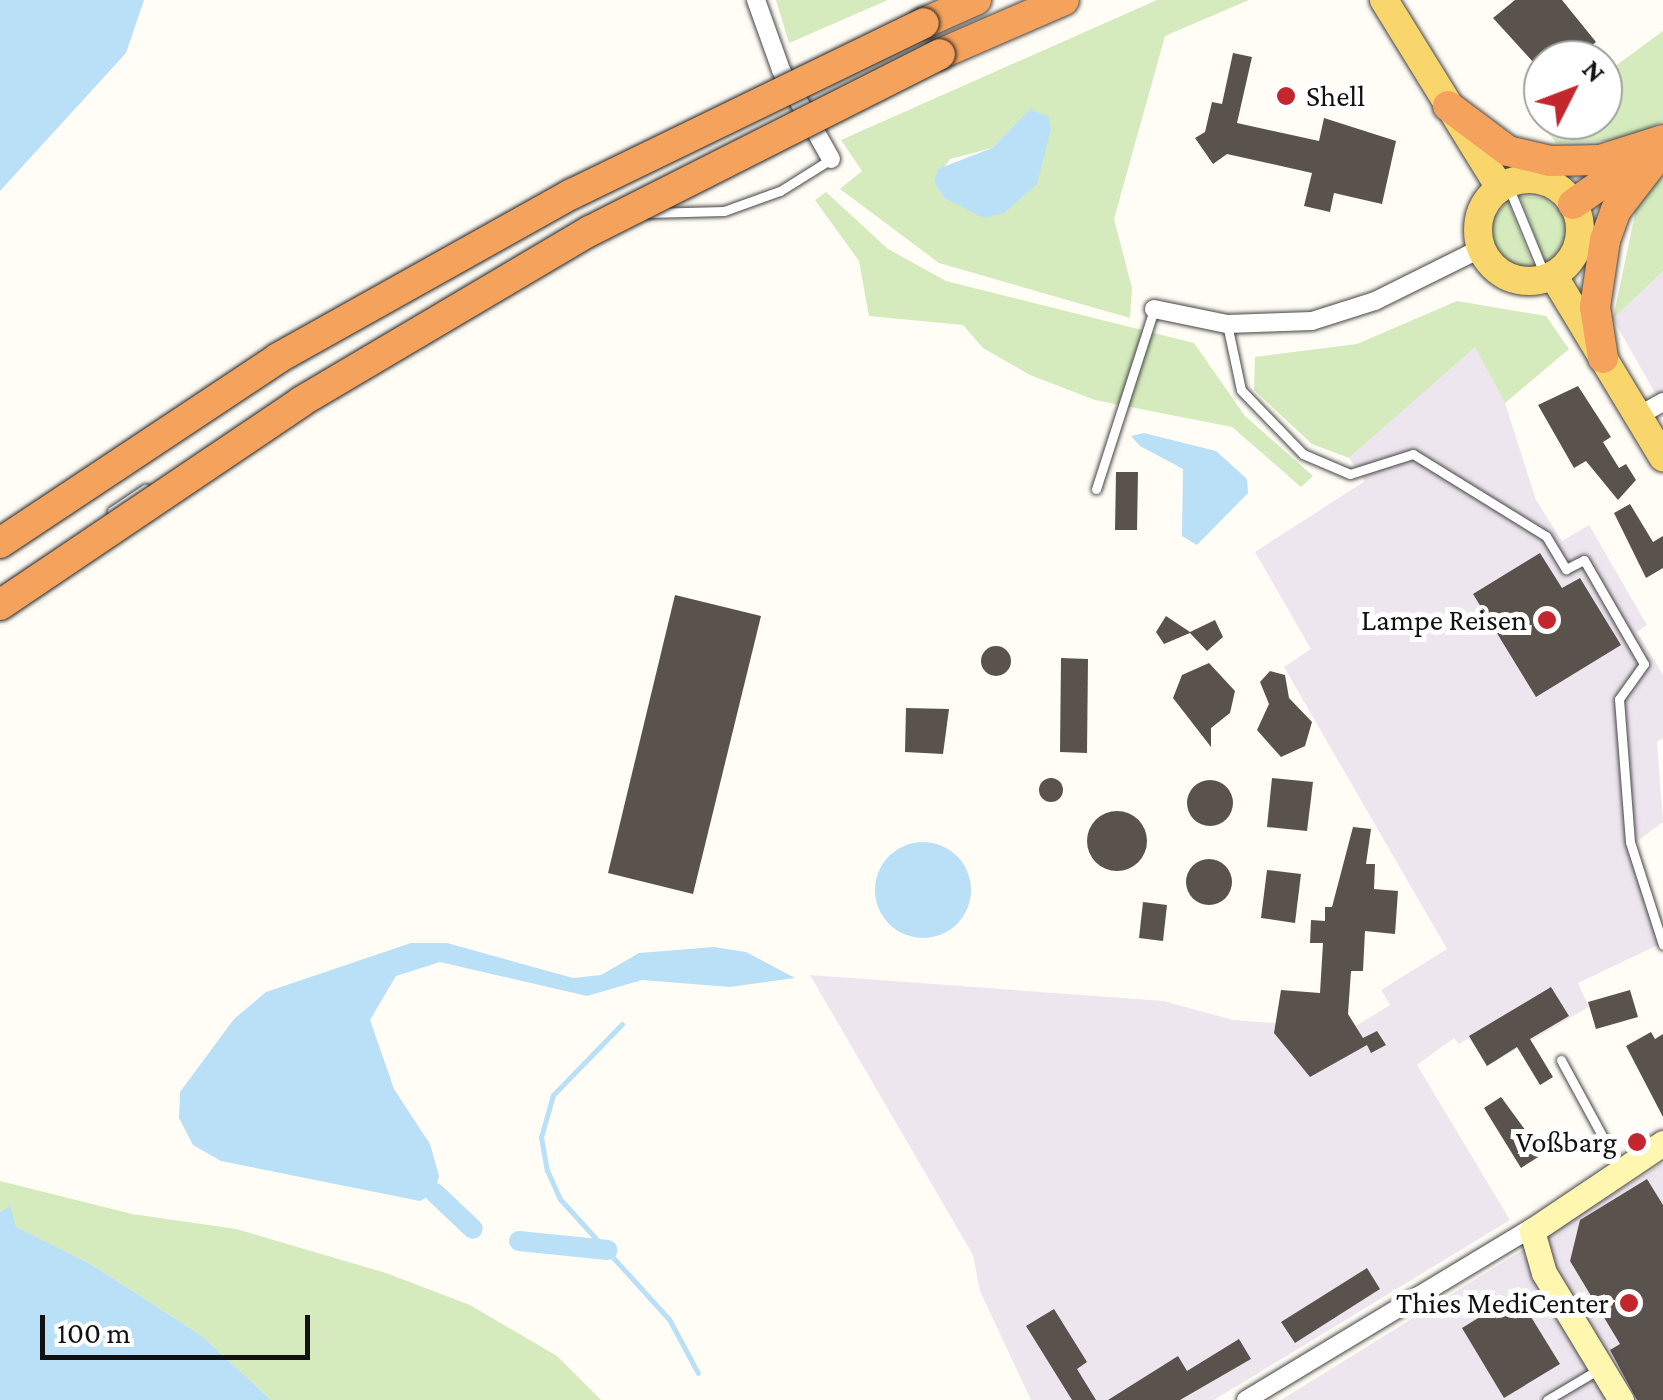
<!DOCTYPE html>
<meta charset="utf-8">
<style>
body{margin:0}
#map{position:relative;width:1663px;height:1400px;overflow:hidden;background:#fffdf5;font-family:"Crimson Pro",serif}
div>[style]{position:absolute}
.industrial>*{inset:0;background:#eee6ef}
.green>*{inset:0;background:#d5ebbd}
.water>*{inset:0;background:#b9e0f7}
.round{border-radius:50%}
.stream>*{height:5px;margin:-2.5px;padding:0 2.5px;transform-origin:2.5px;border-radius:2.5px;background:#b9e0f7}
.canal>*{height:20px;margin:-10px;padding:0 10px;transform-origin:10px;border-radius:10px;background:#b9e0f7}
.building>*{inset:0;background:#5a524d}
.roads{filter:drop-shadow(0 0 2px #444) drop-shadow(0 0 2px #444)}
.lane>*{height:9px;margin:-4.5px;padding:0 4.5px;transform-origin:4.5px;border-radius:4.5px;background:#fff}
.street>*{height:18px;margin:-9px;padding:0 9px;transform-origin:9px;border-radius:9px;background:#fff}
.secondary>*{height:25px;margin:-12.5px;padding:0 12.5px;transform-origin:12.5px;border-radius:12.5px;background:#fff6b0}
.primary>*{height:28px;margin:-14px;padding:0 14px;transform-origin:14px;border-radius:14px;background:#f9d66b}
.primary>.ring{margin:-14px;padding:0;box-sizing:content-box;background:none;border:28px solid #f9d66b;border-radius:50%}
.highway>*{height:30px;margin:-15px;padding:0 15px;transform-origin:15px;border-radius:15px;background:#f5a25d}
.bridges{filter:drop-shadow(0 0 2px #222) drop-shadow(0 0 2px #222)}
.highway-bridge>*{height:30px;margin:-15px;padding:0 15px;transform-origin:15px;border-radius:15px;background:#f5a25d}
.dots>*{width:28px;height:28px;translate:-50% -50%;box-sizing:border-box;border:5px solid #fff;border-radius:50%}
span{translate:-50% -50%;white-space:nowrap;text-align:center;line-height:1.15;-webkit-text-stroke:10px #fff;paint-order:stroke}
.poi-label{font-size:30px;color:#111}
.left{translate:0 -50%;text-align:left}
.right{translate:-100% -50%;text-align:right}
.north{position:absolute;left:1523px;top:40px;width:100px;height:100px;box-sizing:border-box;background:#fff;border:2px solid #a0a0a0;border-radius:50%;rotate:48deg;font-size:28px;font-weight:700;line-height:40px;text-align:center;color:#111}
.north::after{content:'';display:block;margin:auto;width:35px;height:45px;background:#c4262e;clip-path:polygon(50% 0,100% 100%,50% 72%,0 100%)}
.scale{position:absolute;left:40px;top:1315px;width:270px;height:45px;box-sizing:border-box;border:5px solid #111;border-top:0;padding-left:12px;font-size:30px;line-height:35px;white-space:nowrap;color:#111;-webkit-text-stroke:8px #fff;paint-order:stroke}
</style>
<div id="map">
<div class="industrial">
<div style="clip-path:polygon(1663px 271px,1663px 407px,1613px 319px)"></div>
<div style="clip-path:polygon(1475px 346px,1505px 403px,1536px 500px,1562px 541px,1589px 525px,1647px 625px,1637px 632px,1663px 675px,1663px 738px,1657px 742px,1663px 822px,1635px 843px,1662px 943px,1578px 983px,1589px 1007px,1487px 1066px,1469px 1038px,1459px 1044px,1454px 1038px,1417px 1065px,1510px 1220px,1214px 1400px,1031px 1400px,980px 1291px,973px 1255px,810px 975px,1163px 1001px,1233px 1020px,1351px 1029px,1390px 1005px,1381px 990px,1447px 949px,1284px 667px,1311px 649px,1255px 552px,1365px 481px,1349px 458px)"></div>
<div style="clip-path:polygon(1663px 1163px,1663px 1400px,1281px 1400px)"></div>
</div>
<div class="green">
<div style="clip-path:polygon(776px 0,888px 0,789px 43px)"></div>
<div style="clip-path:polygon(evenodd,1157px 0,1249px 0,1165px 36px,1114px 219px,1132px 288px,1130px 318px,939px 263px,840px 189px,862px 171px,841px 140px,1157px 0,1030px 109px,984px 217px,944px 198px,934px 182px,950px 159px,992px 148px,1030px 109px)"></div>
<div style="clip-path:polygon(1663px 31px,1663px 121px,1625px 140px,1556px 143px,1540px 122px,1603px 120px,1603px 75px)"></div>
<div style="clip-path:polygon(1663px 176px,1663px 271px,1613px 319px,1635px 214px,1629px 209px)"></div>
<div style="clip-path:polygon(826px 192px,888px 249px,946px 281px,1194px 343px,1245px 416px,1313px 476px,1301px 487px,1232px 427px,1095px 400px,1030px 375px,983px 348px,963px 325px,869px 316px,859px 261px,815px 200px)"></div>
<div style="clip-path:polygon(1520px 196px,1545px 198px,1564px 215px,1569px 241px,1548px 270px)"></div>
<div style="clip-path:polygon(1508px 201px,1536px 274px,1507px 268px,1491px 247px,1491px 220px)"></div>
<div style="clip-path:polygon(1457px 301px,1546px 316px,1569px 349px,1505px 403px,1475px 347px,1349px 458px,1312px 444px,1254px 390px,1255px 357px,1357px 344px)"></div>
<div style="clip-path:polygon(0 1181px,132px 1214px,236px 1229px,386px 1273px,470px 1305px,557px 1356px,601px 1400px,271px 1400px,202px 1336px,89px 1263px,15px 1227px,0 1212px)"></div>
</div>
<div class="water">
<div style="clip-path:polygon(0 0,144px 0,126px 53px,0 191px)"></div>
<div style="clip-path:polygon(1030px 109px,1049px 117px,1051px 129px,1037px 184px,1004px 213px,984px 218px,944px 198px,934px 182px,938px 169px,992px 148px)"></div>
<div style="clip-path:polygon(1144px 433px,1216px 451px,1247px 479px,1248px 493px,1197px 545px,1182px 536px,1183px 469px,1140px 446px,1131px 436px)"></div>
<div class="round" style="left:875px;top:842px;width:96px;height:96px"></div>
<div style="clip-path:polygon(411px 943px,447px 943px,573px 978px,601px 975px,639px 953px,714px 947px,746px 952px,795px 978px,730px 987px,642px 980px,587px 996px,440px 962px,396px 976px,370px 1020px,394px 1089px,430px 1144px,439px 1176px,435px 1193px,420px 1201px,221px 1161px,193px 1145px,179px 1118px,180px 1092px,234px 1019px,266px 992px)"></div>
<div style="clip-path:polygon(10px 1206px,16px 1227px,89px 1263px,202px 1336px,271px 1400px,0 1400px,0 1212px)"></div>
</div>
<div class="stream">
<div style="left:622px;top:1024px;width:99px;rotate:134.2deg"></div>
<div style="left:553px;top:1095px;width:44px;rotate:105.9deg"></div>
<div style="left:541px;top:1137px;width:34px;rotate:80deg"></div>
<div style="left:547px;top:1170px;width:32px;rotate:66deg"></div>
<div style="left:560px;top:1199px;width:162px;rotate:47.8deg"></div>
<div style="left:669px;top:1319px;width:61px;rotate:61.8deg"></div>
</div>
<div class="canal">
<div style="left:435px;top:1193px;width:52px;rotate:43.5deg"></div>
<div style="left:519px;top:1241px;width:89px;rotate:5.8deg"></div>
</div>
<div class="building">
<div style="clip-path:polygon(1515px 0,1562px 0,1596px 42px,1574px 60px,1543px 60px,1543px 73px,1493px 18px)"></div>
<div style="clip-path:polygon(1233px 53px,1252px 57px,1237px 123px,1319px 141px,1324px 118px,1396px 141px,1382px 204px,1334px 193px,1330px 212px,1304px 206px,1312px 173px,1227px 154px,1213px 164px,1195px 138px,1205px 132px,1212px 102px,1222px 104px)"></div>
<div style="clip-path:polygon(1578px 386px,1611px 437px,1603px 442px,1619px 468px,1626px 464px,1636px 480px,1618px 500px,1586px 461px,1574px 468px,1538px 405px)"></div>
<div style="clip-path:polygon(1116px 472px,1138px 472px,1137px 530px,1115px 530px)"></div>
<div style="clip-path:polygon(1630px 504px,1653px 542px,1663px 536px,1663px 568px,1646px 578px,1614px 513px)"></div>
<div style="clip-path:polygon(1540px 553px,1562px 588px,1580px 578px,1621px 645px,1536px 697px,1473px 594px)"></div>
<div style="clip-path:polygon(675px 595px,761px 616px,693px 894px,608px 873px)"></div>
<div style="clip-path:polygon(1166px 616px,1190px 632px,1215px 620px,1223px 637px,1207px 651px,1190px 633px,1164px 644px,1156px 632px)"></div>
<div class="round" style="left:981px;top:646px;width:30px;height:30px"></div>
<div style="clip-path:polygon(1061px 658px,1088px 659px,1087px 753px,1060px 752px)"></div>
<div style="clip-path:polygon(1209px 663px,1235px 691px,1230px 713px,1211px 728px,1211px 747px,1173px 698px,1182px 675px)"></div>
<div style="clip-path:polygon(1270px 671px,1285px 675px,1289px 698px,1312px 722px,1305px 746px,1281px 757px,1257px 730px,1269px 704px,1260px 682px)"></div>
<div style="clip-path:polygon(906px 708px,949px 709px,943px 754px,905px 752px)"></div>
<div class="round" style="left:1039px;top:778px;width:24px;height:24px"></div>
<div style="clip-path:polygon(1272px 778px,1313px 782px,1307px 831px,1267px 827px)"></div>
<div class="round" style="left:1187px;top:780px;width:46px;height:46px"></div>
<div class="round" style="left:1087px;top:811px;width:60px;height:60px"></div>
<div style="clip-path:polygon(1353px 827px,1371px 829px,1366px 864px,1375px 864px,1374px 889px,1398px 891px,1395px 934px,1365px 931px,1363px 971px,1351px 971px,1348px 1014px,1363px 1038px,1377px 1031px,1386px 1045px,1371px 1053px,1367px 1045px,1310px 1077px,1274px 1033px,1281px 990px,1320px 993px,1323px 943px,1310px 943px,1311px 920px,1325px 921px,1325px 907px,1332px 907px)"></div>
<div class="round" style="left:1186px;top:859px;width:46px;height:46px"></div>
<div style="clip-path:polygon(1267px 870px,1301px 874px,1295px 923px,1261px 918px)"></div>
<div style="clip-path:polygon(1143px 902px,1167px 905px,1163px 941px,1139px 938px)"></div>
<div style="clip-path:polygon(1551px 987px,1569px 1016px,1530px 1039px,1553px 1077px,1540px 1085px,1517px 1047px,1487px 1066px,1469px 1036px)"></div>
<div style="clip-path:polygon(1630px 990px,1638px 1017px,1596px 1029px,1588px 1002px)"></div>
<div style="clip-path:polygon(1651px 1032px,1655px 1039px,1663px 1034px,1663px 1117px,1626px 1046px)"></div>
<div style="clip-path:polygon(1501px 1097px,1543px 1154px,1521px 1168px,1484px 1108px)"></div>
<div style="clip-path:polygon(1647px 1179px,1663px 1205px,1663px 1400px,1637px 1400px,1610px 1350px,1620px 1344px,1570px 1261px,1580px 1220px)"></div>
<div style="clip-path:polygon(1367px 1268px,1380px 1289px,1295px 1343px,1281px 1322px)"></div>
<div style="clip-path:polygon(1517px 1294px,1560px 1364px,1504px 1398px,1462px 1328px)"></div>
<div style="clip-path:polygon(1054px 1309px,1087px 1362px,1077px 1369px,1096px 1400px,1072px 1400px,1026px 1326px)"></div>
<div style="clip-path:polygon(1239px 1339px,1251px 1359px,1180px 1400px,1108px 1400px,1178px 1356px,1187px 1371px)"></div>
</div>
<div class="roads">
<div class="lane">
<div style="left:1508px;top:186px;width:100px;rotate:67.6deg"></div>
<div style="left:647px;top:213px;width:77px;rotate:-1.5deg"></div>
<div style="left:724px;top:211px;width:59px;rotate:-19.7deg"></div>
<div style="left:780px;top:191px;width:60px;rotate:-32.1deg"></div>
<div style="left:1227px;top:324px;width:67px;rotate:78deg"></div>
<div style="left:1241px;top:390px;width:89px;rotate:45.9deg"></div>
<div style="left:1303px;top:454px;width:51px;rotate:23.1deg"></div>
<div style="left:1350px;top:474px;width:66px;rotate:-17.6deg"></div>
<div style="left:1413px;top:454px;width:156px;rotate:31.7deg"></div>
<div style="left:1546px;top:536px;width:39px;rotate:59deg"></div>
<div style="left:1566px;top:569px;width:20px;rotate:-27deg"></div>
<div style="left:1584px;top:560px;width:120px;rotate:60deg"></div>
<div style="left:1644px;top:664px;width:43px;rotate:125.5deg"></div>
<div style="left:1619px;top:699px;width:143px;rotate:85.6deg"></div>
<div style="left:1630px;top:842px;width:108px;rotate:72.2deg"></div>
<div style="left:1096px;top:489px;width:189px;rotate:-72.1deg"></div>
<div style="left:112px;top:511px;width:40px;rotate:-34deg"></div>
<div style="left:1561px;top:1060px;width:122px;rotate:61.5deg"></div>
<div style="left:1547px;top:1400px;width:61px;rotate:-30.8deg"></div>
</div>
<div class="street">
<div style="left:756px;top:0;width:74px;rotate:70.3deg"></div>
<div style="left:781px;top:70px;width:102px;rotate:60.7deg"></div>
<div style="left:1154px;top:309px;width:75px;rotate:11.6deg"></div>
<div style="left:1227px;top:324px;width:85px;rotate:-2deg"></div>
<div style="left:1312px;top:321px;width:66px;rotate:-17.6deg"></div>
<div style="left:1375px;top:301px;width:119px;rotate:-26.4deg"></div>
<div style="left:1638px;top:416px;width:29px;rotate:-29deg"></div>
<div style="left:1246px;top:1400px;width:336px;rotate:-31.1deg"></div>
</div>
<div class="secondary">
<div style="left:1621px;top:1400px;width:149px;rotate:-121.2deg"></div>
<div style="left:1544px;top:1273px;width:44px;rotate:-105.9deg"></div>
<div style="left:1532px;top:1231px;width:158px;rotate:-33.9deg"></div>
</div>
<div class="primary">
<div style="left:1384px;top:0;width:221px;rotate:58.3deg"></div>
<div class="ring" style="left:1478px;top:179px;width:74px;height:74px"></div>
<div style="left:1553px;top:275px;width:213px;rotate:58.9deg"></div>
</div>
<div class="highway">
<div style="left:924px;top:23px;width:57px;rotate:-23.9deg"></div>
<div style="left:940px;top:54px;width:135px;rotate:-23.5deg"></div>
<div style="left:1448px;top:106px;width:75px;rotate:36.9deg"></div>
<div style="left:1508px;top:151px;width:43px;rotate:13.4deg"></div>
<div style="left:1550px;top:161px;width:50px;rotate:-1.1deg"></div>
<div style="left:1600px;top:160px;width:66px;rotate:-17.6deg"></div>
<div style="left:1573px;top:204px;width:82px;rotate:-35deg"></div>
<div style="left:1603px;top:358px;width:52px;rotate:-98.9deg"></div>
<div style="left:1595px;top:307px;width:68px;rotate:-81.5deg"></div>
<div style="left:1605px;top:240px;width:32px;rotate:-70deg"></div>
<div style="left:1616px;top:210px;width:77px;rotate:-52.4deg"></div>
</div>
</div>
<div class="bridges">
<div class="highway-bridge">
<div style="left:0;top:543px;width:334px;rotate:-33.6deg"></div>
<div style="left:278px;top:358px;width:337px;rotate:-29.2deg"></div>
<div style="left:572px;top:194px;width:391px;rotate:-25.9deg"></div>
<div style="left:0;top:605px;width:364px;rotate:-34deg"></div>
<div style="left:302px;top:401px;width:334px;rotate:-30.6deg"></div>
<div style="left:590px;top:231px;width:392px;rotate:-26.8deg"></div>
</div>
</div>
<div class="dots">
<div style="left:1286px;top:96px;background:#c4262e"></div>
<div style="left:1547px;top:620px;background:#c4262e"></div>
<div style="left:1637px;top:1142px;background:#c4262e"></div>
<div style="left:1629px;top:1303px;background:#c4262e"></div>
</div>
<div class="poi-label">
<span class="left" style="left:1306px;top:96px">Shell</span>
<span class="right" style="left:1527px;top:620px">Lampe Reisen</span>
<span class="right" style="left:1617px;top:1142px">Voßbarg</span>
<span class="right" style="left:1609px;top:1303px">Thies MediCenter</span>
</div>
<div class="north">N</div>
<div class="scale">100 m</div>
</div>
